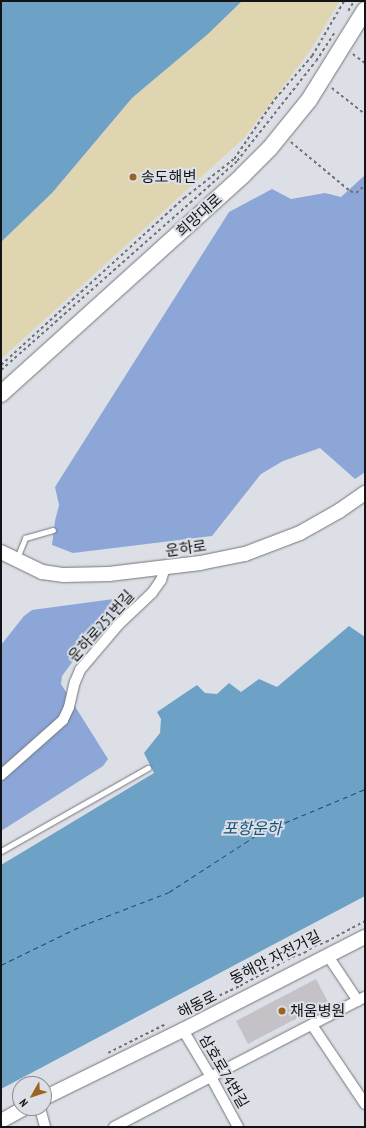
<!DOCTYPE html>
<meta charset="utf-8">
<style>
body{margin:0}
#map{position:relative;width:366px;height:1128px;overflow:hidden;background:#dcdfe5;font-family:"PT Sans Narrow","Noto Sans KR",sans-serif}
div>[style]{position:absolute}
.forest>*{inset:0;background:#8ca6d8}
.sand>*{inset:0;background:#dfd6b1}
.water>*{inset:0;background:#6da1c6}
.ferry>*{height:1px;margin-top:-0.5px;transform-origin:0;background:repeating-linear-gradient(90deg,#145277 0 5px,transparent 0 9px)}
.building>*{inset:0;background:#c4c2c7}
.path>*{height:1.5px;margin-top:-0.75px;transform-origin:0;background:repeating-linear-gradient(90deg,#707275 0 3px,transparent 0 6px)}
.roads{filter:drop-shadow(0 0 1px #74767b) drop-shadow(0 0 1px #74767b)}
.lane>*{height:5px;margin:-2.5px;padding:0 2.5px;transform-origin:2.5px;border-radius:2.5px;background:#fff}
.street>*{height:10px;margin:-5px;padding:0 5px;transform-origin:5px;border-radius:5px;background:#fff}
.secondary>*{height:14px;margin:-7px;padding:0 7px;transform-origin:7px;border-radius:7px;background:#fff}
.primary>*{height:16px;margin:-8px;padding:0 8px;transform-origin:8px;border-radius:8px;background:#fff}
.dots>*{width:11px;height:11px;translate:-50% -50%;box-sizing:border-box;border:2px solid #dcdfe5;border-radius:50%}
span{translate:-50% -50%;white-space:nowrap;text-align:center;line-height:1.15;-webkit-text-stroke:4px #dcdfe5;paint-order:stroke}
.poi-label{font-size:15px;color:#131415}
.left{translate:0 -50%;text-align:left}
.street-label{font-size:15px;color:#131415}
.water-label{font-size:16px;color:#145277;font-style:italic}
.frame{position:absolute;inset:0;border:2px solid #131415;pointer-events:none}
.north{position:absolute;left:12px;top:1076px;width:40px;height:40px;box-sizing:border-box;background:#dcdfe5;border:1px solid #8c8e92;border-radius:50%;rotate:231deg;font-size:11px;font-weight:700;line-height:16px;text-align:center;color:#131415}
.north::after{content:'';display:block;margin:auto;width:14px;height:18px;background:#9b631f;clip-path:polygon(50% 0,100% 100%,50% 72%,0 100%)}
</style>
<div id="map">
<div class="forest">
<div style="clip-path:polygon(365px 175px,365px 472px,355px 479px,320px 448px,283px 461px,261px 474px,212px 536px,73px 553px,52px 545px,55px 521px,59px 505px,55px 487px,229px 212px,272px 189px,291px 199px,325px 193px,341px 197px)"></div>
<div style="clip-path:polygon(136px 596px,82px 649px,62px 676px,61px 684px,108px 759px,103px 766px,1px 831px,1px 645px,24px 616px,32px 610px)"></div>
</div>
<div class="sand">
<div style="clip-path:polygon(242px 1px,340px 1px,310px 51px,244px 138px,1px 359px,1px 242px,52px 193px,132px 98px,208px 34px)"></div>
</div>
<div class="water">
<div style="clip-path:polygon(1px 1px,242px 1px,208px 34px,132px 98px,52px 193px,1px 242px)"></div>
<div style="clip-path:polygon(349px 626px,365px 637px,365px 896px,1px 1089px,1px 865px,154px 773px,144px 753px,160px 733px,161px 719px,157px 712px,197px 685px,205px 693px,217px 694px,229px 683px,241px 692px,259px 679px,277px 687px)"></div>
</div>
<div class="ferry">
<div style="left:1px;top:965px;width:89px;rotate:-26deg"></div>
<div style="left:81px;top:926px;width:94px;rotate:-21.1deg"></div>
<div style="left:169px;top:892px;width:108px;rotate:-33deg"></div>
<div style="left:260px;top:833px;width:114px;rotate:-22.7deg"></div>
</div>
<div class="building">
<div style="clip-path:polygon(316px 979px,328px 1002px,248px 1044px,236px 1021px)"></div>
</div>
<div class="path">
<div style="left:348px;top:11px;width:12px;rotate:-59deg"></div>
<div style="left:353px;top:54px;width:15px;rotate:37deg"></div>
<div style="left:332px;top:88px;width:42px;rotate:38.2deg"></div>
<div style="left:291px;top:142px;width:77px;rotate:39.7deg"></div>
<div style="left:350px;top:191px;width:6px;rotate:18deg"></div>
<div style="left:356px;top:193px;width:12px;rotate:-42deg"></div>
<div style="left:1px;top:365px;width:248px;rotate:-42.4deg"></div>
<div style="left:184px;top:198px;width:63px;rotate:-38deg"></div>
<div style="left:234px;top:159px;width:73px;rotate:-55.7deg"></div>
<div style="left:275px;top:99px;width:57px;rotate:-49.3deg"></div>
<div style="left:312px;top:56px;width:64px;rotate:-59.8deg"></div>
<div style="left:1px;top:370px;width:315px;rotate:-41.5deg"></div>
<div style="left:237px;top:161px;width:127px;rotate:-51.7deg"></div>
<div style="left:316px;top:61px;width:33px;rotate:-57deg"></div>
<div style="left:183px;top:1016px;width:36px;rotate:-30deg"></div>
<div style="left:214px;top:998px;width:29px;rotate:-25deg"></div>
<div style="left:240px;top:986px;width:60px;rotate:-29.1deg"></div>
<div style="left:292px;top:957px;width:13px;rotate:-18deg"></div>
<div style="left:304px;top:953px;width:12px;rotate:-35deg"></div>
<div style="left:314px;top:946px;width:13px;rotate:-18deg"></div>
<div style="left:326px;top:942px;width:44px;rotate:-28.3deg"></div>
<div style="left:108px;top:1053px;width:63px;rotate:-26.6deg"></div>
</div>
<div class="roads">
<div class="lane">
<div style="left:17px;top:558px;width:22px;rotate:-68deg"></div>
<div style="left:25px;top:538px;width:29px;rotate:-16deg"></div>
<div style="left:1px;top:851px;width:169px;rotate:-29.5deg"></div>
</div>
<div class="street">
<div style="left:1px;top:775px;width:83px;rotate:-41.6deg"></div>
<div style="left:63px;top:720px;width:14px;rotate:-65deg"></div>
<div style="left:69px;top:707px;width:26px;rotate:-77deg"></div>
<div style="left:75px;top:682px;width:13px;rotate:-67deg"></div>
<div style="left:80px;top:670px;width:60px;rotate:-49.7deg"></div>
<div style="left:119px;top:624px;width:45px;rotate:-43.2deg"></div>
<div style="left:152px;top:593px;width:16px;rotate:-55deg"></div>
<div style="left:161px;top:580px;width:13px;rotate:-72deg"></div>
<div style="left:328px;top:956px;width:54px;rotate:56.3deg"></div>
<div style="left:312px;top:1025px;width:95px;rotate:56.1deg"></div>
<div style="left:183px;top:1030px;width:55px;rotate:59.2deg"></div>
<div style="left:211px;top:1077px;width:57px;rotate:61.6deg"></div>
<div style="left:40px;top:1108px;width:20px;rotate:75deg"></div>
<div style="left:114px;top:1127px;width:283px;rotate:-27.4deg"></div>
</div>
<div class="secondary">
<div style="left:1px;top:552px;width:46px;rotate:26deg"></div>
<div style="left:42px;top:572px;width:22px;rotate:8deg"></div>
<div style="left:64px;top:575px;width:45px;rotate:-1.3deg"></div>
<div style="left:109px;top:574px;width:92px;rotate:-6.9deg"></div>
<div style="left:200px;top:563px;width:46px;rotate:-11.3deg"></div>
<div style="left:245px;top:554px;width:59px;rotate:-20.9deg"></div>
<div style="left:300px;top:533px;width:45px;rotate:-29.4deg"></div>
<div style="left:339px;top:511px;width:32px;rotate:-35deg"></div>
<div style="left:44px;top:1098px;width:155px;rotate:-26.1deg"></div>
<div style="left:183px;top:1030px;width:204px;rotate:-27.1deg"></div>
<div style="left:1px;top:1121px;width:26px;rotate:-29deg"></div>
</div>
<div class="primary">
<div style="left:1px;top:394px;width:326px;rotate:-42.1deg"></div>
<div style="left:243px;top:175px;width:38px;rotate:-45deg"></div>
<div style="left:270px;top:148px;width:62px;rotate:-50.9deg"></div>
<div style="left:309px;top:100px;width:106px;rotate:-58.1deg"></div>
</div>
</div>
<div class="dots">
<div style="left:133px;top:177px;background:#9b631f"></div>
<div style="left:282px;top:1011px;background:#9b631f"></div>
</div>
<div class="poi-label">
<span class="left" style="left:141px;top:177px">송도해변</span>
<span class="left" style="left:290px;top:1011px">채움병원</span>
</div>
<div class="street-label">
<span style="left:199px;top:215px;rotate:-42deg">희망대로</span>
<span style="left:186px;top:548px;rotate:-8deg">운하로</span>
<span style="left:101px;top:626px;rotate:-48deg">운하로251번길</span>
<span style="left:275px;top:957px;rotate:-27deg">동해안 자전거길</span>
<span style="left:197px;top:1004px;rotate:-27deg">해동로</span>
<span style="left:224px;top:1071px;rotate:60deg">삼호로74번길</span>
</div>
<div class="water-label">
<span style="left:252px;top:828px">포항운하</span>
</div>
<div class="frame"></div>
<div class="north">N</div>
</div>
